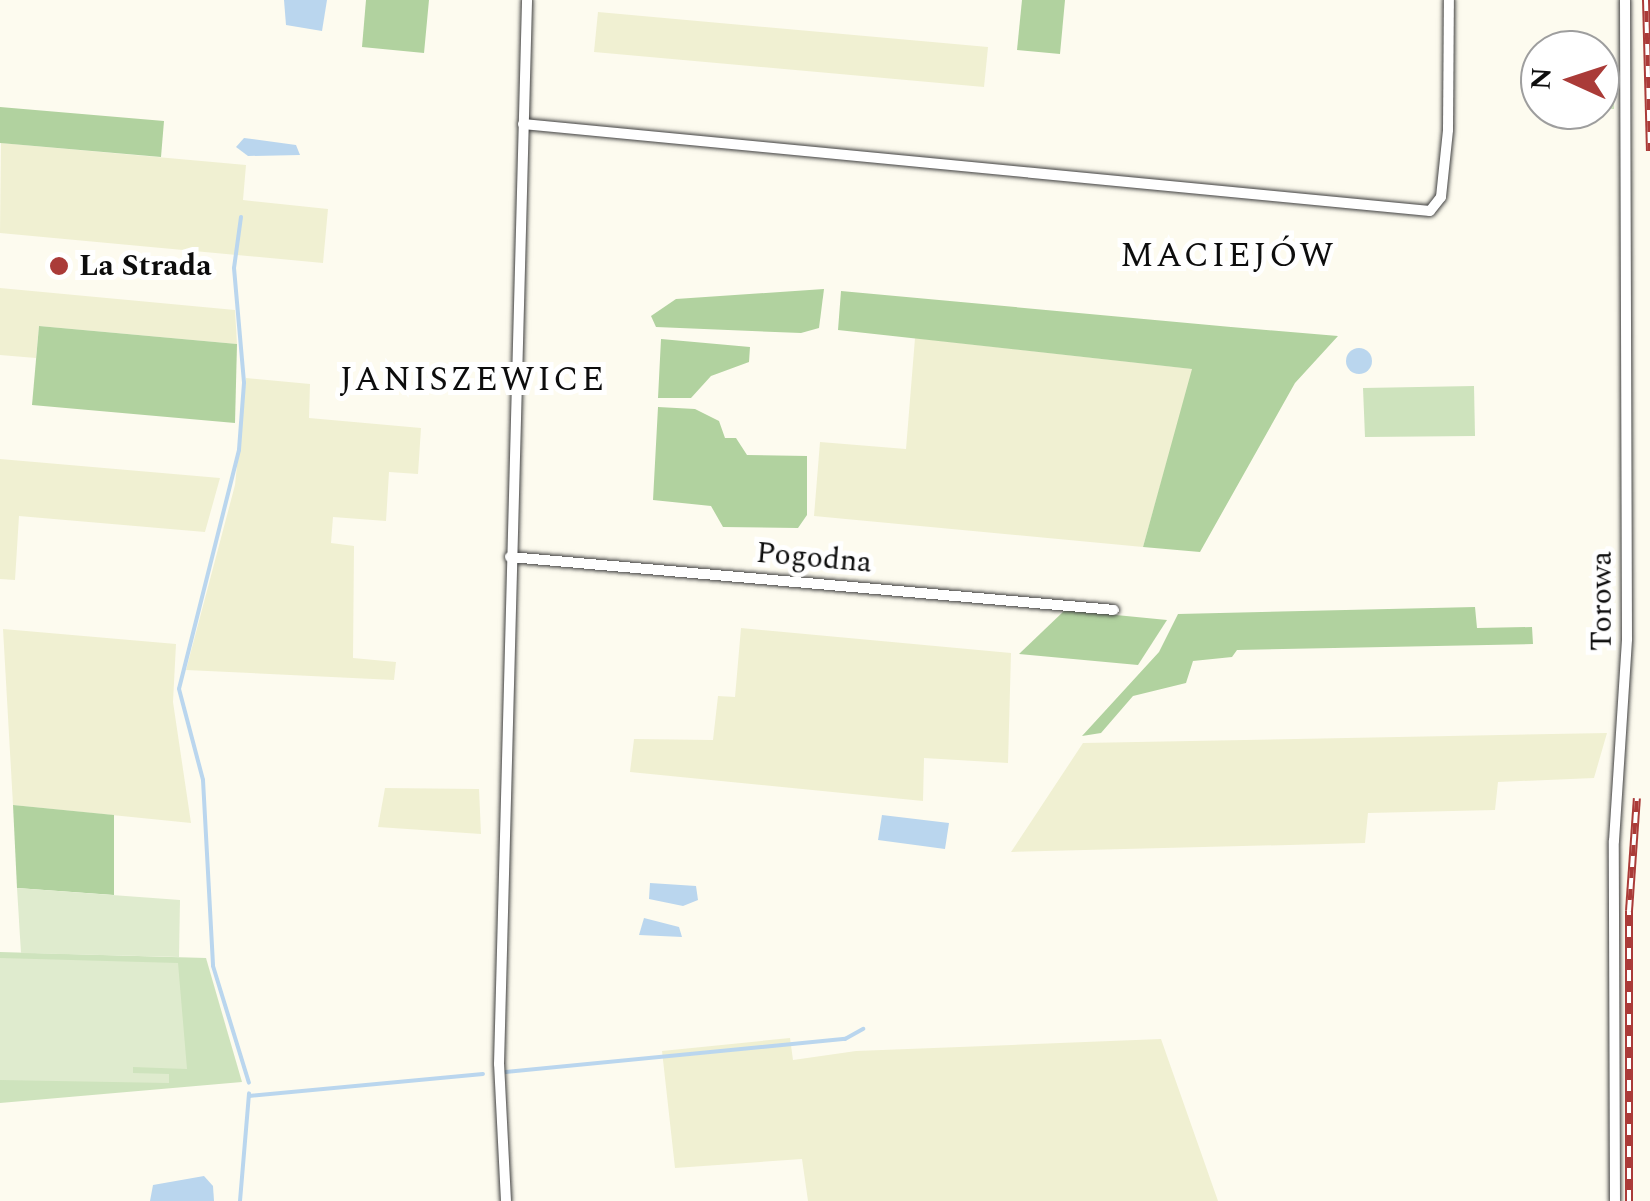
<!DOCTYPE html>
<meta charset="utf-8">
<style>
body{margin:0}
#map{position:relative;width:1650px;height:1201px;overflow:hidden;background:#fdfbef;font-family:Spectral,serif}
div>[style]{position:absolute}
.farmland>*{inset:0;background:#f0f0d2}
.green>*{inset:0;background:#cee3bd}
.forest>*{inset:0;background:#b1d29f}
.pitch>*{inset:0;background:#dfebce}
.water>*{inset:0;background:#bad6ee}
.round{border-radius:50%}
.stream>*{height:4px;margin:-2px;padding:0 2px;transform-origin:2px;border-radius:2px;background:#bad6ee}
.roads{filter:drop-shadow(0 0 2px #404040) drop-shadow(0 0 2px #404040)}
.street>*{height:10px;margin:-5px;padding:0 5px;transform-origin:5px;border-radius:5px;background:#fff}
.rail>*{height:8px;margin-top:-4px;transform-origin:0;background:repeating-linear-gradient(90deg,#fff 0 11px,#aa3b38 0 22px);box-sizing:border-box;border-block:2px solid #aa3b38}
.dots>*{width:28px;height:28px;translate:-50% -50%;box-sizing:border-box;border:5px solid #fff;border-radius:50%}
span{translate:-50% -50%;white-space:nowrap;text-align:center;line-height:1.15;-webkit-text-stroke:10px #fff;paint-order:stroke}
.poi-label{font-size:30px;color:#0d0d0d;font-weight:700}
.left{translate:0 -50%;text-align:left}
.street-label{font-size:30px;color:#0d0d0d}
.quarter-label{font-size:35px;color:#0d0d0d;letter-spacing:2.5px}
.north{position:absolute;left:1520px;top:30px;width:100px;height:100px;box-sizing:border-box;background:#fff;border:2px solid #9e9e9e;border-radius:50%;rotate:273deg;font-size:28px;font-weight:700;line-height:40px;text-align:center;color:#0d0d0d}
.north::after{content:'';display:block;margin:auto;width:35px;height:45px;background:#aa3b38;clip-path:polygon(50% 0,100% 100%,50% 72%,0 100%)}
</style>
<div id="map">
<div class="farmland">
<div style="clip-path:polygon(598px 12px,988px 47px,984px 87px,594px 52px)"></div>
<div style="clip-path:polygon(1px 143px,246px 165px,243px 200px,328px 209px,323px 263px,0 233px)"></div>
<div style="clip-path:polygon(0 288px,235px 310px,237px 344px,39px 326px,36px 358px,0 355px)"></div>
<div style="clip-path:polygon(915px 338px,1193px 369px,1143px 547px,814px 516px,820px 442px,906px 449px)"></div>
<div style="clip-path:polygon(246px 378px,310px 384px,309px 418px,421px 428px,418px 474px,389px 472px,386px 521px,333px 517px,331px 543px,354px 546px,353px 658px,396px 662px,394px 680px,186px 670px,235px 485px)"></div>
<div style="clip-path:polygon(0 459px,220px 478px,205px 532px,19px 516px,15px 580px,0 579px)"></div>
<div style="clip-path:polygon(741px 628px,1011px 653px,1008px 763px,924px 758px,923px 801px,630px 772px,634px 739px,713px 740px,718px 696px,735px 697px)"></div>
<div style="clip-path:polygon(3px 629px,176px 644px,173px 702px,191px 823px,13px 805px)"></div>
<div style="clip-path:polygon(1607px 733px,1594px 778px,1498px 782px,1495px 810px,1368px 813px,1365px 843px,1011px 852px,1083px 743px)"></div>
<div style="clip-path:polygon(385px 788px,479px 789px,481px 834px,378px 827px)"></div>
<div style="clip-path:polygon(790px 1038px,793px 1060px,856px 1051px,1161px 1039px,1218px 1201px,808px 1201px,802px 1159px,675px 1168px,662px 1051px)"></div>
</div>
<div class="green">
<div style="clip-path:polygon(1600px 58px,1615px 59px,1614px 109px,1600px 109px)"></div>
<div style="clip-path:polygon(1474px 386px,1475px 436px,1365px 437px,1363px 388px)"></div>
<div style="clip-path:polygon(0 952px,206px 958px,242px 1082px,0 1103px)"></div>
</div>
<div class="forest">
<div style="clip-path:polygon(366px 0,429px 0,424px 53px,362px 47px)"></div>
<div style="clip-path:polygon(1022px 0,1065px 0,1060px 54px,1017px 50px)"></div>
<div style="clip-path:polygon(0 107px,164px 121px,161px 157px,0 143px)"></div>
<div style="clip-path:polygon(824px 289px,819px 328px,801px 333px,656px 327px,651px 316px,676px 299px)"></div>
<div style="clip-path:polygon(841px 291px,1231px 327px,1338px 336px,1295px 383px,1200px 552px,1143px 547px,1192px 369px,838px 330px)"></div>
<div style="clip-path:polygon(39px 326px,237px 344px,235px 423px,32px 405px)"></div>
<div style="clip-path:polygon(661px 339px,750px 347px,749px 362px,711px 376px,691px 398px,658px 398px)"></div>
<div style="clip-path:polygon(658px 407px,695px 409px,719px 421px,725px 438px,736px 438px,747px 455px,807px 456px,807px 515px,798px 528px,723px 527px,711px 506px,653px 500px)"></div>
<div style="clip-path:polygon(1475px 607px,1477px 628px,1532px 627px,1533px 644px,1237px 650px,1232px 657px,1193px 661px,1186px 683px,1133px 696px,1101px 733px,1082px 736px,1159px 652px,1178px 614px)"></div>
<div style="clip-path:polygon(1065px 610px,1167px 620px,1138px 665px,1019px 654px)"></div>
<div style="clip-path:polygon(13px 805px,114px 815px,114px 895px,17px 888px)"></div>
</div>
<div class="pitch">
<div style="clip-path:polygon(17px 888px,180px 900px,179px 957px,21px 953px)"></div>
<div style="clip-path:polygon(0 958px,178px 963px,187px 1069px,133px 1067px,133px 1073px,169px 1074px,169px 1083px,0 1080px)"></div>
</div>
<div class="water">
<div style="clip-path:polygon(284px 0,327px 0,322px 31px,286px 25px)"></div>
<div style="clip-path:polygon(244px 138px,296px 145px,300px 155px,248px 156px,236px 147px)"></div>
<div class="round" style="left:1346px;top:348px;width:26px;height:26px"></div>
<div style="clip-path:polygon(882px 815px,949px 823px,945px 849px,878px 840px)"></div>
<div style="clip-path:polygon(650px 883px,696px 886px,698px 900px,683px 906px,649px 899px)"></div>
<div style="clip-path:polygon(644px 918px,679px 927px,682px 937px,639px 935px)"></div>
<div style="clip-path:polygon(204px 1176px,213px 1186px,214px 1201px,150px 1201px,153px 1185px)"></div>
</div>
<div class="stream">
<div style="left:241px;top:217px;width:51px;rotate:97.8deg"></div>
<div style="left:234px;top:268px;width:115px;rotate:85deg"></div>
<div style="left:244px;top:383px;width:67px;rotate:94.3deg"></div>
<div style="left:239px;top:450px;width:246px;rotate:104.1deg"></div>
<div style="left:179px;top:689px;width:94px;rotate:75.2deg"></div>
<div style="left:203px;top:780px;width:186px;rotate:86.9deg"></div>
<div style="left:213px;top:966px;width:122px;rotate:72.9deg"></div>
<div style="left:506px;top:1072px;width:341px;rotate:-5.6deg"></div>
<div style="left:845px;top:1039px;width:21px;rotate:-29deg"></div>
<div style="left:249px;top:1096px;width:235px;rotate:-5.4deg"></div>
<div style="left:240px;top:1201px;width:108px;rotate:-85.2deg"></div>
</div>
<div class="roads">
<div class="street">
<div style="left:523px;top:124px;width:911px;rotate:5.48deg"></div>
<div style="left:1430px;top:211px;width:18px;rotate:-52deg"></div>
<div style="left:1441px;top:197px;width:67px;rotate:-84deg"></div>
<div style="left:1448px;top:130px;width:130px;rotate:-89.6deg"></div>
<div style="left:510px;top:557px;width:606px;rotate:5.01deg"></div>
<div style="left:506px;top:1201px;width:137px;rotate:-92.9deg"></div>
<div style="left:499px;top:1064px;width:1064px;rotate:-88.49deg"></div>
<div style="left:1615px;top:1201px;width:360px;rotate:-90.2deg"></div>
<div style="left:1614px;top:841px;width:202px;rotate:-86.3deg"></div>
<div style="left:1627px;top:639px;width:639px;rotate:-90.18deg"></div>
</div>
</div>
<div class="rail">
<div style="left:1646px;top:0;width:151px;rotate:88.5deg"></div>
<div style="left:1629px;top:1201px;width:290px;rotate:-90deg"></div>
<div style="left:1629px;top:911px;width:113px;rotate:-86deg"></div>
</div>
<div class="dots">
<div style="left:59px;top:266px;background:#aa3b38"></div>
</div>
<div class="poi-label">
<span class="left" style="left:79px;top:266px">La Strada</span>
</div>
<div class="street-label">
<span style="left:814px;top:558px;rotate:5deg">Pogodna</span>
<span style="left:1602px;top:601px;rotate:-90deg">Torowa</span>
</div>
<div class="quarter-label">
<span style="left:1228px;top:256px">MACIEJÓW</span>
<span style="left:473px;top:380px">JANISZEWICE</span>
</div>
<div class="north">N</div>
</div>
